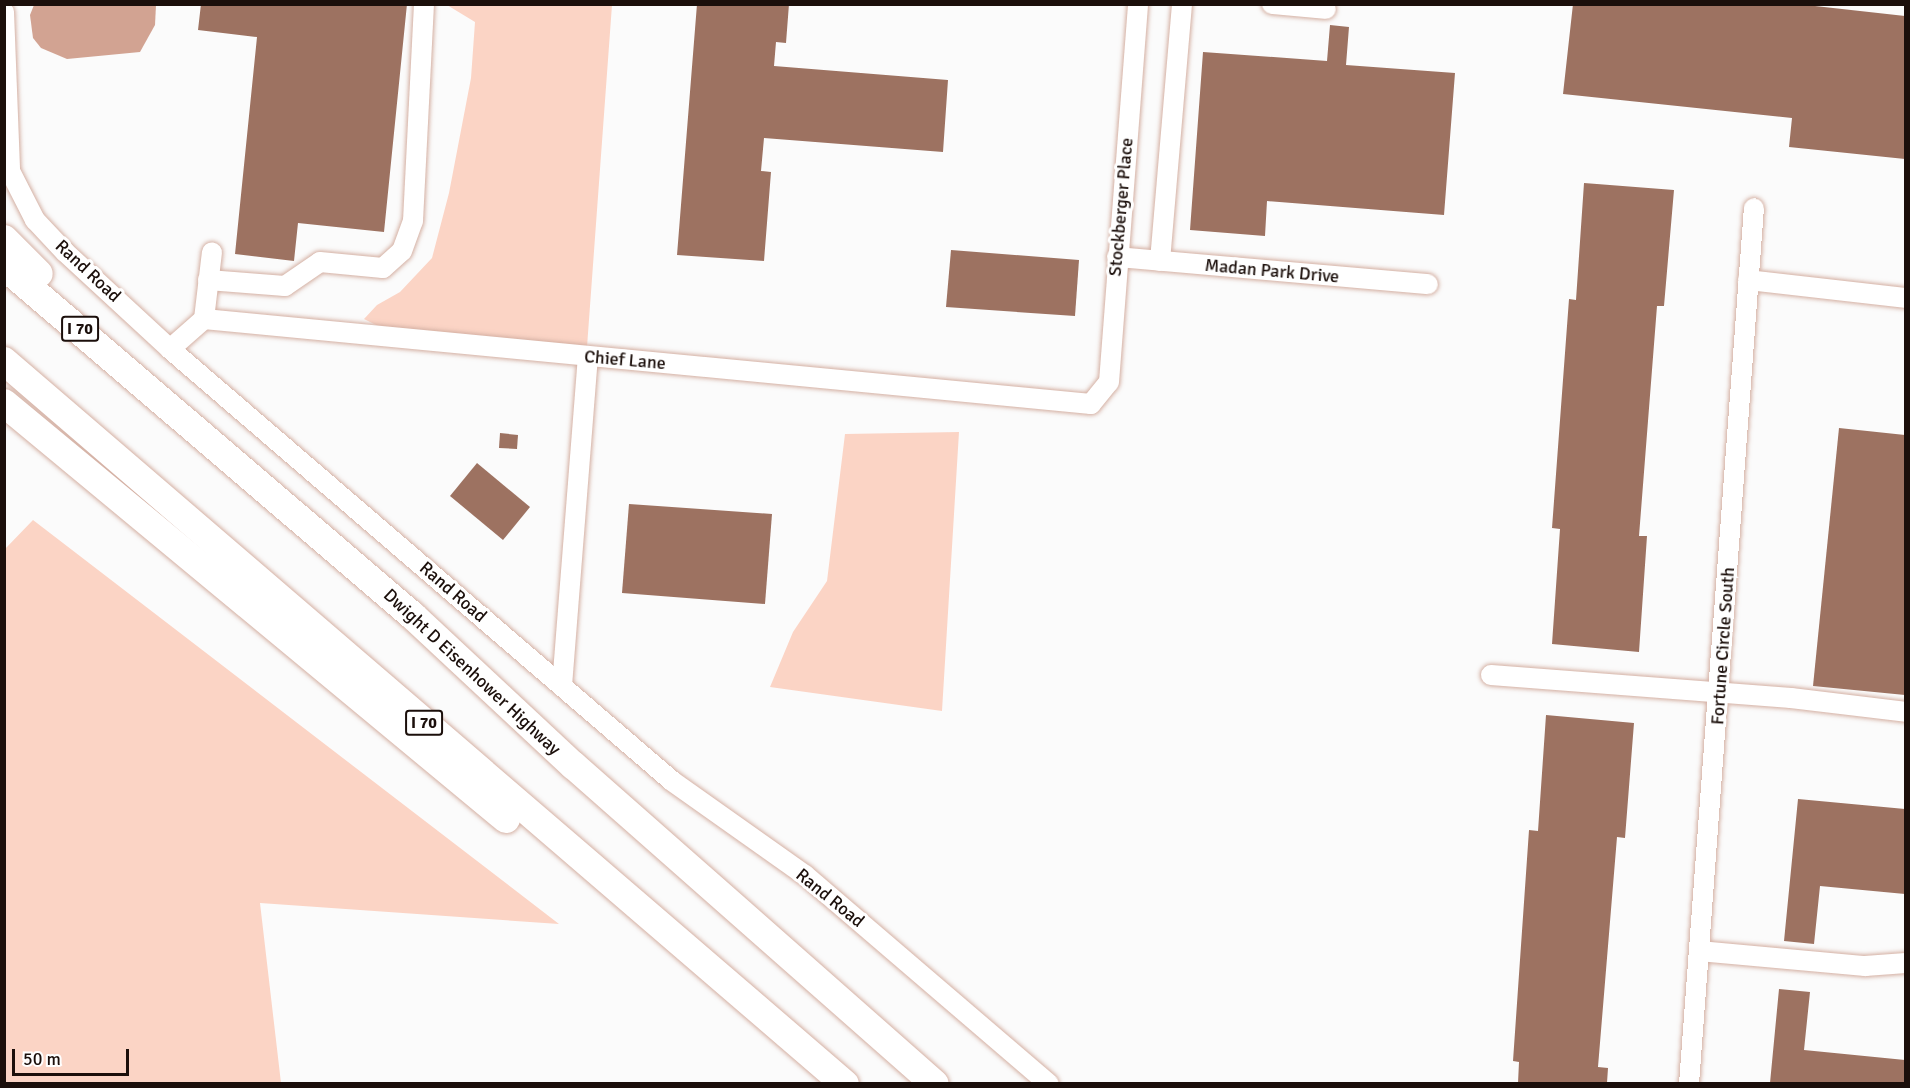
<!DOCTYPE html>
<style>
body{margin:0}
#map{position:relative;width:1910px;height:1088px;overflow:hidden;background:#fbfbfb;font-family:Signika,sans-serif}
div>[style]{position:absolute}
.green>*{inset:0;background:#fbd4c5}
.water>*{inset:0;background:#d2a392}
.building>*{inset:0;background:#9d7261}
.roads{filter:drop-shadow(0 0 2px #d4b0a3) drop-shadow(0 0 2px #d4b0a3)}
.minor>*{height:20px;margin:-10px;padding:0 10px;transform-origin:10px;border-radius:10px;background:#fff}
.highway>*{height:28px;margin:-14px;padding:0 14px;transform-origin:14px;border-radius:14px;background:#fff}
span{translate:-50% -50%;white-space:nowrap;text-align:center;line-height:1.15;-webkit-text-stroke:6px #fff;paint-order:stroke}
.shield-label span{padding:2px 4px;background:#fff;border:2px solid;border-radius:4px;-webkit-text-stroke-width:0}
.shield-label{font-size:16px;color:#1b0f0b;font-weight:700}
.street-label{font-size:18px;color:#1b0f0b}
.frame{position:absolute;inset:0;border:6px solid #1b0f0b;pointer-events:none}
.scale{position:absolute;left:12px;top:1049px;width:117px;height:27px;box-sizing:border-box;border:3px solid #1b0f0b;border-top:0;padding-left:8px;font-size:18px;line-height:21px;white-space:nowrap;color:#1b0f0b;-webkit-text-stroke:4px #fff;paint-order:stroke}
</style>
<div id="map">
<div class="green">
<div style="clip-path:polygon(447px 5px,612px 5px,587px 347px,382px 328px,364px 319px,377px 305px,400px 292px,432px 258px,449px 193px,471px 78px,475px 22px)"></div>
<div style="clip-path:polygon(959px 432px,942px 711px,770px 687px,793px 632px,827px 581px,845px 434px)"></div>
<div style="clip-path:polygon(33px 520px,559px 924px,260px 903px,281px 1083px,5px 1083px,5px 549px)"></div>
</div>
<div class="water">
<div style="clip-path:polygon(34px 5px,156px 5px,155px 25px,140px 52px,67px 59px,41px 48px,33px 38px,30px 15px)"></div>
</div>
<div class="building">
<div style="clip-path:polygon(201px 4px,407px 4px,384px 232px,298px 223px,294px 261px,235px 254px,257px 37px,198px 30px)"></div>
<div style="clip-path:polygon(697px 4px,789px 4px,786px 43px,776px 42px,774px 66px,948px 80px,943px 152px,764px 138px,761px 171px,771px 172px,764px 261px,677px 255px)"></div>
<div style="clip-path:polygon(1573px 4px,1797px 4px,1905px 16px,1905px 159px,1789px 147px,1792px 118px,1563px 94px)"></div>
<div style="clip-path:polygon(1330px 25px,1349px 27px,1346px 65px,1455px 73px,1444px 215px,1267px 201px,1265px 236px,1190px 230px,1203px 52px,1327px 61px)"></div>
<div style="clip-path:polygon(1584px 183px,1674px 190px,1664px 306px,1657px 306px,1639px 536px,1647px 536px,1639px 652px,1552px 644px,1560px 529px,1552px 528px,1569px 299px,1576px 300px)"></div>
<div style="clip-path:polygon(951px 250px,1079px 260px,1075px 316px,946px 307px)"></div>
<div style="clip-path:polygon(1839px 428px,1905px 435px,1905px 695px,1813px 686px)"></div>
<div style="clip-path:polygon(500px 433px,518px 435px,517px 449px,499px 448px)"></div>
<div style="clip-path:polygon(477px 463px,530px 507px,503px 540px,450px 496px)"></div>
<div style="clip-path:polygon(629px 504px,772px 514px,765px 604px,622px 593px)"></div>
<div style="clip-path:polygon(1546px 715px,1634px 723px,1625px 838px,1617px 837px,1598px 1067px,1608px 1068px,1607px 1083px,1518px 1083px,1519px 1062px,1513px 1061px,1529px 830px,1538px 831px)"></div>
<div style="clip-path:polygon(1798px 799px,1905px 809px,1905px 894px,1820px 886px,1814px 944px,1784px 941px)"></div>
<div style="clip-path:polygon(1779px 989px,1810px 992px,1804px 1050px,1905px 1060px,1905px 1083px,1770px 1083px)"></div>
</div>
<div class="roads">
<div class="minor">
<div style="left:1272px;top:4px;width:54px;rotate:5.3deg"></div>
<div style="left:4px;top:12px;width:159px;rotate:87.8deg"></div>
<div style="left:10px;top:171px;width:55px;rotate:63deg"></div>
<div style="left:35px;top:220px;width:44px;rotate:46.8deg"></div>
<div style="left:65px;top:252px;width:143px;rotate:42.7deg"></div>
<div style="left:170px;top:349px;width:662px;rotate:40.71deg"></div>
<div style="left:672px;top:781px;width:163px;rotate:35.3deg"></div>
<div style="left:805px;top:875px;width:321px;rotate:40.6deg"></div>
<div style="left:1117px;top:257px;width:312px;rotate:5deg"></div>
<div style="left:1160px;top:261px;width:258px;rotate:-85.1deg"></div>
<div style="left:208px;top:280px;width:77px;rotate:4.5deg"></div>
<div style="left:285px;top:286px;width:42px;rotate:-34.4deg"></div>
<div style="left:320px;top:262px;width:63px;rotate:5.4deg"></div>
<div style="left:383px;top:268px;width:25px;rotate:-42deg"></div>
<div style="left:402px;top:251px;width:32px;rotate:-70deg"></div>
<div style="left:413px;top:221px;width:217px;rotate:-87.1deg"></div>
<div style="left:1748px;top:280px;width:159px;rotate:6.5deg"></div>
<div style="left:204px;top:319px;width:67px;rotate:-83.2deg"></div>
<div style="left:170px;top:349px;width:45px;rotate:-41.4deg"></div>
<div style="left:204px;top:319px;width:891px;rotate:5.47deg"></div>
<div style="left:1091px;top:404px;width:28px;rotate:-51deg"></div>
<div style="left:1109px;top:382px;width:379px;rotate:-85.6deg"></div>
<div style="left:1491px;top:675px;width:301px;rotate:4.4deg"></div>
<div style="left:1791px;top:698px;width:116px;rotate:6.9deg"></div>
<div style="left:562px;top:686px;width:330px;rotate:-85.5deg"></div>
<div style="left:1699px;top:951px;width:167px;rotate:5.2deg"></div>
<div style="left:1865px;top:966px;width:41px;rotate:-4.2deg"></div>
<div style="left:1689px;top:1084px;width:878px;rotate:-85.76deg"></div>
</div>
<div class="highway">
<div style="left:4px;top:239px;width:49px;rotate:45deg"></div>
<div style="left:4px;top:266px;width:538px;rotate:40.56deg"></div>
<div style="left:413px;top:616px;width:219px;rotate:43deg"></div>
<div style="left:573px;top:765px;width:482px;rotate:41.4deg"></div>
<div style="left:4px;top:361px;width:1109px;rotate:40.69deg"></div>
<div style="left:4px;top:403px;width:652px;rotate:39.65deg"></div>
</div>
</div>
<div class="shield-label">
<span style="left:80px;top:329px">I 70</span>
<span style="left:424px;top:723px">I 70</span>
</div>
<div class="street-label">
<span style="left:1121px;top:207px;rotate:-85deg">Stockberger Place</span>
<span style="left:88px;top:271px;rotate:43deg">Rand Road</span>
<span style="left:1272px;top:271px;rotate:5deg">Madan Park Drive</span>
<span style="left:625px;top:360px;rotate:5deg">Chief Lane</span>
<span style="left:453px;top:592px;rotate:41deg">Rand Road</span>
<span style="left:1723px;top:646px;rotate:-86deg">Fortune Circle South</span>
<span style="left:472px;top:672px;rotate:43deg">Dwight D Eisenhower Highway</span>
<span style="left:830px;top:898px;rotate:39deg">Rand Road</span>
</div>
<div class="frame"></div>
<div class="scale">50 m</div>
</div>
